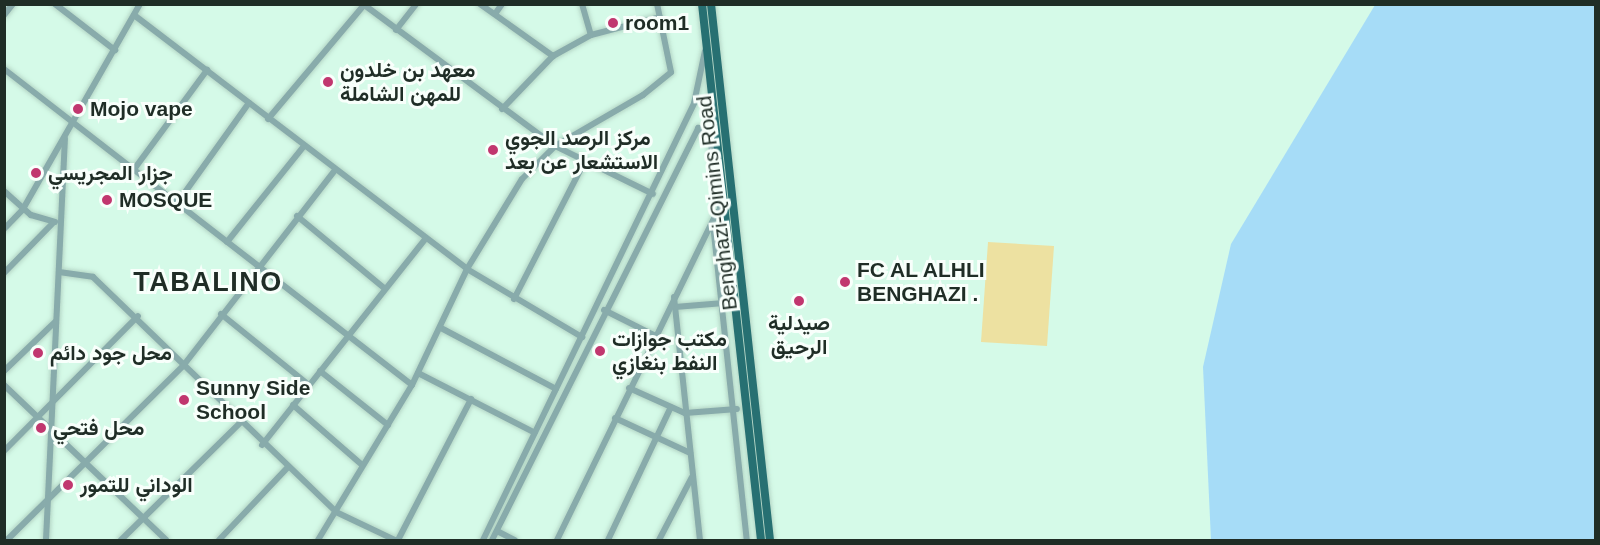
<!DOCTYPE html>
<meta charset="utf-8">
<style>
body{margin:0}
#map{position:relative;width:1600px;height:545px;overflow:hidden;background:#d5fae8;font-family:Helvetica,Vazirmatn,sans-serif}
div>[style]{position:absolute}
.green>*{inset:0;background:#ede1a1}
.water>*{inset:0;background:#a6dcf7}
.roads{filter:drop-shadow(0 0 2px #b4d5c5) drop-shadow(0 0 2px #b4d5c5)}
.minor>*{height:6px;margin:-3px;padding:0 3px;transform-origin:3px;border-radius:3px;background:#88abab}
.major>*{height:8px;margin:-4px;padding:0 4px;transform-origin:4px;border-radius:4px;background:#277072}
.dots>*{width:16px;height:16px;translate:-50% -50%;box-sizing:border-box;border:3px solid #f8fffb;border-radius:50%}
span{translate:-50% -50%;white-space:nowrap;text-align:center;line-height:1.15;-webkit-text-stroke:6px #f8fffb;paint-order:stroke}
.poi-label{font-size:21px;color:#1f2d26;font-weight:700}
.left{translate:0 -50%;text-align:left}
.street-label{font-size:21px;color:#1f2d26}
.district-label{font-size:27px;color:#1f2d26;font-weight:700;letter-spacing:1.5px}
.frame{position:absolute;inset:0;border:6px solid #1f2d26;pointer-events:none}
</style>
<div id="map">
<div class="green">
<div style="clip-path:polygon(988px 242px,1054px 246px,1047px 346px,981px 342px)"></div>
</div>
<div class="water">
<div style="clip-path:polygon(1375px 5px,1595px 5px,1595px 540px,1211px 540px,1203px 367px,1231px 244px)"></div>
</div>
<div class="roads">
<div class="minor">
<div style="left:55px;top:4px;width:76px;rotate:37.5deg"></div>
<div style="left:363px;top:4px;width:239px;rotate:36.5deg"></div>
<div style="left:555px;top:146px;width:109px;rotate:26.1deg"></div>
<div style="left:480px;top:4px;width:90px;rotate:35.5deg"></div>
<div style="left:582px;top:4px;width:32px;rotate:74deg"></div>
<div style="left:495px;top:14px;width:12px;rotate:-55deg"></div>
<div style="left:4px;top:15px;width:14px;rotate:-51deg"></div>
<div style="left:134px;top:15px;width:419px;rotate:37.3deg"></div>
<div style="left:467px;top:269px;width:134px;rotate:30.6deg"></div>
<div style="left:396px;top:30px;width:33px;rotate:-52deg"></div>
<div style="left:4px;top:69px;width:516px;rotate:37.76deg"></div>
<div style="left:502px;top:109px;width:74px;rotate:-46.1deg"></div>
<div style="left:553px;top:56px;width:43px;rotate:-28.9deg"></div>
<div style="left:591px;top:35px;width:71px;rotate:-14.6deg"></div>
<div style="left:268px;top:119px;width:149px;rotate:-49.9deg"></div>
<div style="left:135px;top:168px;width:122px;rotate:-53.7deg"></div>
<div style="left:4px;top:191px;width:36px;rotate:42deg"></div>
<div style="left:31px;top:215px;width:25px;rotate:16deg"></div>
<div style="left:178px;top:202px;width:122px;rotate:-54.4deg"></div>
<div style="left:297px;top:216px;width:113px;rotate:39.6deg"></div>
<div style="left:713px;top:224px;width:318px;rotate:83.9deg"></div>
<div style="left:4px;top:229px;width:28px;rotate:-46deg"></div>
<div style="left:23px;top:209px;width:236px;rotate:-60.3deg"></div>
<div style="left:227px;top:242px;width:122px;rotate:-51.3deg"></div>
<div style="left:59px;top:272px;width:34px;rotate:8deg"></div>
<div style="left:93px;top:277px;width:338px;rotate:44deg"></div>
<div style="left:336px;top:512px;width:65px;rotate:25.4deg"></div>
<div style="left:4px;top:273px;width:71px;rotate:-45.6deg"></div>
<div style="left:674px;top:297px;width:244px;rotate:83.9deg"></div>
<div style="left:514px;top:299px;width:155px;rotate:-62.8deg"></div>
<div style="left:675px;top:307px;width:49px;rotate:-4.7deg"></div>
<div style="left:604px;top:310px;width:56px;rotate:26.6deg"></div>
<div style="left:221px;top:314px;width:113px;rotate:38.9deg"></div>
<div style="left:441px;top:328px;width:130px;rotate:27.9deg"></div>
<div style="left:4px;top:371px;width:72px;rotate:-43.9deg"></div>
<div style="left:320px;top:371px;width:87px;rotate:38.5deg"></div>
<div style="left:418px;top:373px;width:131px;rotate:27.1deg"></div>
<div style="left:4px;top:385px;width:224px;rotate:43.7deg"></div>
<div style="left:629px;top:388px;width:61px;rotate:24.1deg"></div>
<div style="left:685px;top:413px;width:52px;rotate:-4.4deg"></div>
<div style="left:293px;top:405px;width:90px;rotate:40.9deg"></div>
<div style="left:615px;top:418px;width:83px;rotate:25deg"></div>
<div style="left:262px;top:445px;width:263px;rotate:-51.6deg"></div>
<div style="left:4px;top:451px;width:190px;rotate:-45.2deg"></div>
<div style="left:497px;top:531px;width:20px;rotate:27deg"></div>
<div style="left:7px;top:540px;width:247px;rotate:-44.7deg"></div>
<div style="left:183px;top:366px;width:248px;rotate:-52.2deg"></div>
<div style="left:46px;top:540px;width:402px;rotate:-87.3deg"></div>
<div style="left:121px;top:540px;width:167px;rotate:-44.5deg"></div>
<div style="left:219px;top:540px;width:99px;rotate:-46.6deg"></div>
<div style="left:318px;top:540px;width:181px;rotate:-58.8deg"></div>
<div style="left:412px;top:385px;width:128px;rotate:-64.6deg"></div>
<div style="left:467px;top:269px;width:105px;rotate:-58.6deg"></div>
<div style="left:522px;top:179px;width:47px;rotate:-45deg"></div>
<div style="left:555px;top:146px;width:102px;rotate:-30.1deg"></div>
<div style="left:643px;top:95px;width:36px;rotate:-39deg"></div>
<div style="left:671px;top:72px;width:69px;rotate:-101.6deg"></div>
<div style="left:398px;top:540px;width:159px;rotate:-62.6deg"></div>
<div style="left:483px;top:540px;width:485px;rotate:-64.2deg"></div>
<div style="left:694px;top:103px;width:53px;rotate:-78.1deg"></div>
<div style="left:492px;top:540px;width:461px;rotate:-63.4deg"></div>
<div style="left:698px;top:128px;width:15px;rotate:37deg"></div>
<div style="left:710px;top:137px;width:120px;rotate:81.9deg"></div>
<div style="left:557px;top:540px;width:365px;rotate:-64deg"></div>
<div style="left:608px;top:540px;width:147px;rotate:-64.7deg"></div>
<div style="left:659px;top:540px;width:71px;rotate:-62.4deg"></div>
</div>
<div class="major">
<div style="left:702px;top:4px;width:539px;rotate:83.72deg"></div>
<div style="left:711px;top:4px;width:539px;rotate:83.72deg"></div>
</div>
</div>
<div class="dots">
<div style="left:613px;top:23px;background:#c1376f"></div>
<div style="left:328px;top:82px;background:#c1376f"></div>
<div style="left:78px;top:109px;background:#c1376f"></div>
<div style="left:493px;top:150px;background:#c1376f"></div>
<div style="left:36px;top:173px;background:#c1376f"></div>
<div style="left:107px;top:200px;background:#c1376f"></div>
<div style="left:845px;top:282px;background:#c1376f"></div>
<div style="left:799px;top:301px;background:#c1376f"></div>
<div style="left:600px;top:351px;background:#c1376f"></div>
<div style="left:38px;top:353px;background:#c1376f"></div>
<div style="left:184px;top:400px;background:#c1376f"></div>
<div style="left:41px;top:428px;background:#c1376f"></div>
<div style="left:68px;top:485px;background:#c1376f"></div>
</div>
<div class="poi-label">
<span class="left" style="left:625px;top:23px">room1</span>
<span class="left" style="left:340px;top:82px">معهد بن خلدون<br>للمهن الشاملة</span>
<span class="left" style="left:90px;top:109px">Mojo vape</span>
<span class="left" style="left:505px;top:150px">مركز الرصد الجوي<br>الاستشعار عن بعد</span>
<span class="left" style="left:48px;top:173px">جزار المجريسي</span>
<span class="left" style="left:119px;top:200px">MOSQUE</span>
<span class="left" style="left:857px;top:282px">FC AL ALHLI<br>BENGHAZI .</span>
<span style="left:799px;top:335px">صيدلية<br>الرحيق</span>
<span class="left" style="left:612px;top:351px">مكتب جوازات<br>النفط بنغازي</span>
<span class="left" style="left:50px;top:353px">محل جود دائم</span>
<span class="left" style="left:196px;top:400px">Sunny Side<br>School</span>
<span class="left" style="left:53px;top:428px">محل فتحي</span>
<span class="left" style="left:80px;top:485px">الوداني للتمور</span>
</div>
<div class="street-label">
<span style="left:717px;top:203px;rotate:-97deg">Benghazi-Qimins Road</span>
</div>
<div class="district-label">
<span style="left:208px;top:283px">TABALINO</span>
</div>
<div class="frame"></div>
</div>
